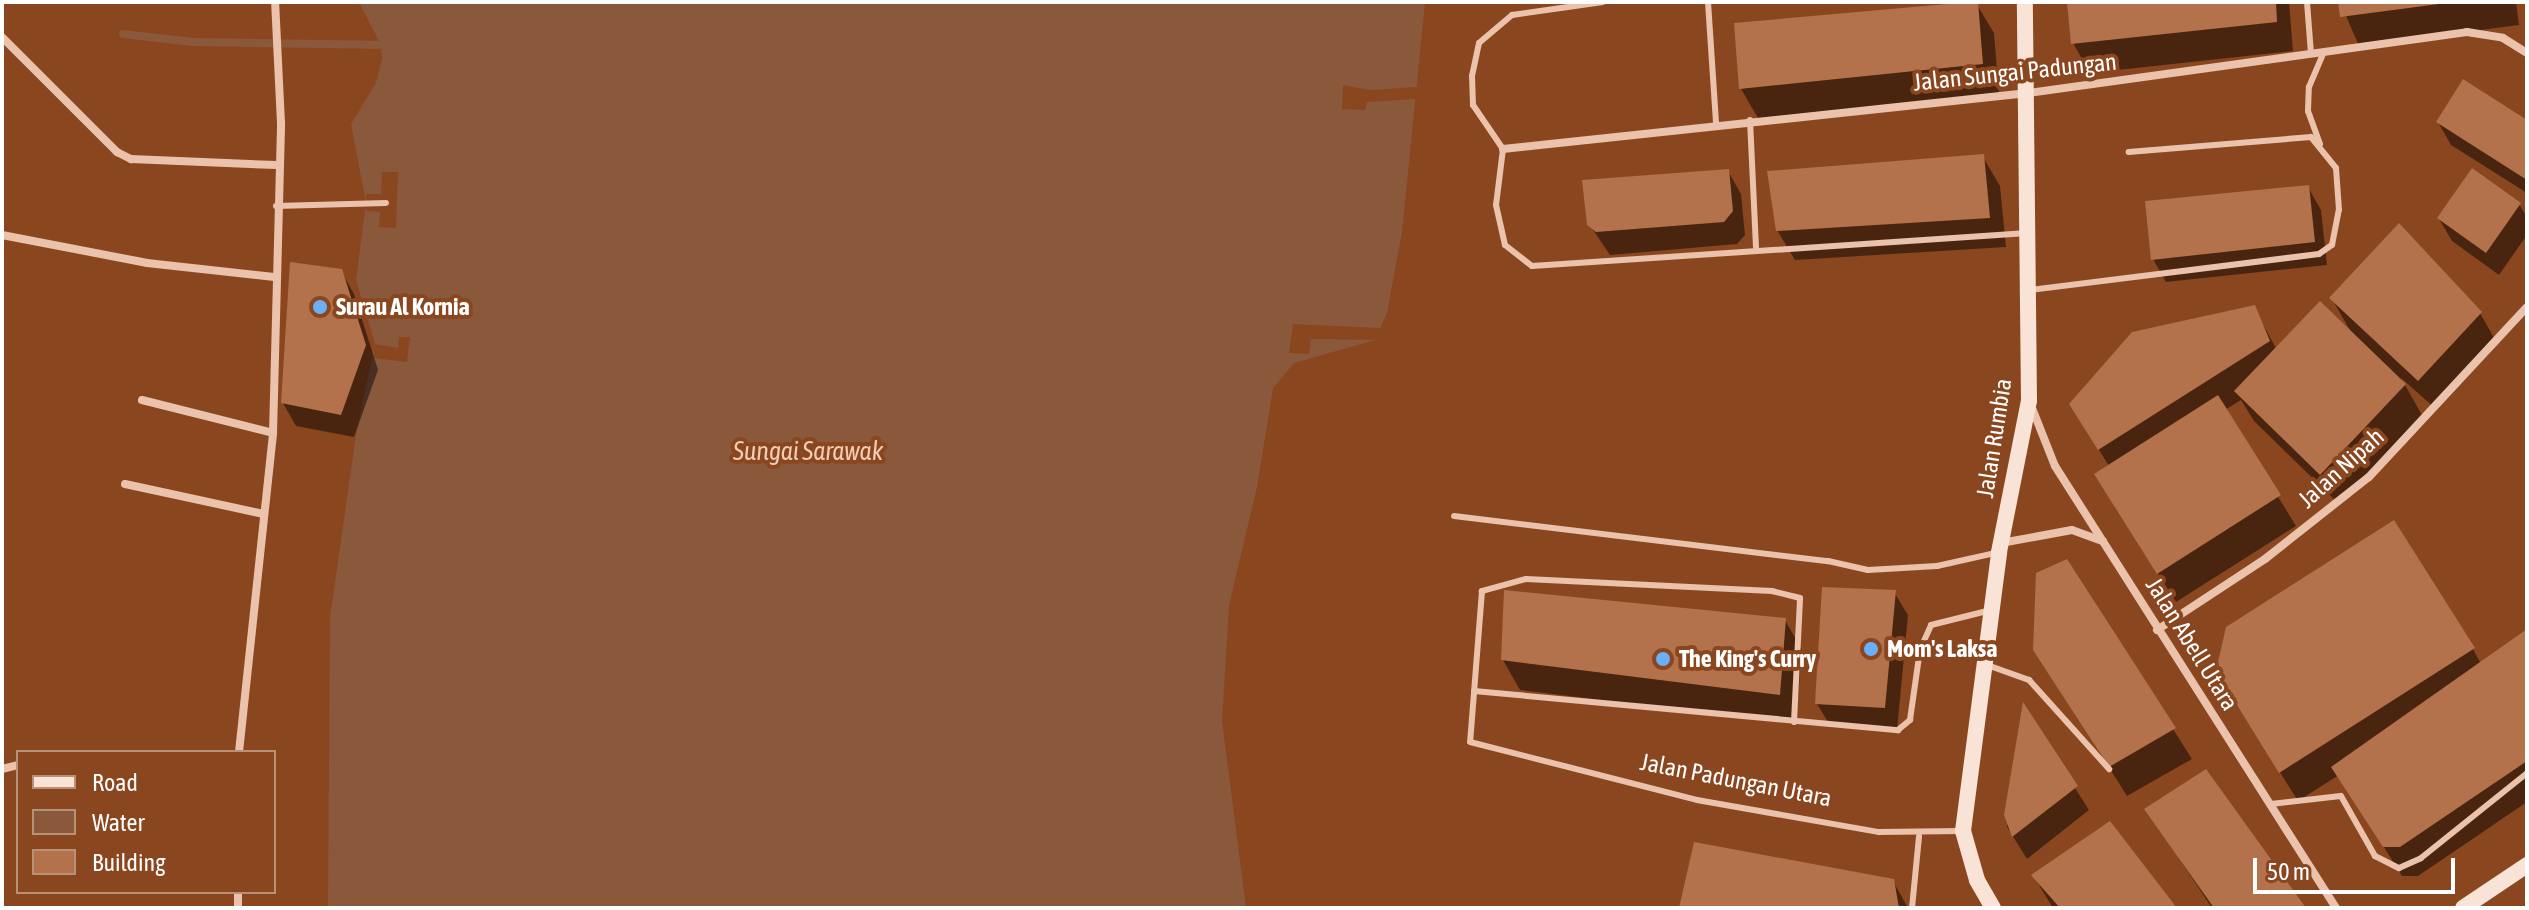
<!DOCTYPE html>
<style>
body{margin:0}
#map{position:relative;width:2529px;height:910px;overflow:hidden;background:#8a471f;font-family:"Asap Condensed",sans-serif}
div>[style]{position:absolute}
.water>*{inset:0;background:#8a593c}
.pier>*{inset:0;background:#8a471f}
.shadow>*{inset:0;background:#0007}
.stream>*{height:8px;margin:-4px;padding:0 4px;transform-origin:4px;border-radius:4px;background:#8a593c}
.building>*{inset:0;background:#b3724b}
.lane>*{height:6px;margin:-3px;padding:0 3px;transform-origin:3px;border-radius:3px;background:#ebc2ab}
.street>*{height:8px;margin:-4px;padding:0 4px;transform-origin:4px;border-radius:4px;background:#ebc2ab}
.secondary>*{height:16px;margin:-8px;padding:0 8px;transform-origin:8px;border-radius:8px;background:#f9e3d6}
.dots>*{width:22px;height:22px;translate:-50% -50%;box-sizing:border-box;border:4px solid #8a471f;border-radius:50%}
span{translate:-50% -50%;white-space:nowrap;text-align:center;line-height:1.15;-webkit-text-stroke:8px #8a471f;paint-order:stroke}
.street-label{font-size:24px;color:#fff}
.poi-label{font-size:24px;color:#fff;font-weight:700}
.left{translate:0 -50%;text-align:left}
.water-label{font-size:26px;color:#f3ccb6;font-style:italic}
.frame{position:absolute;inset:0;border:4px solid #fff;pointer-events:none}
.legend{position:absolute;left:16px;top:750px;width:260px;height:144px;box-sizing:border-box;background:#8a471f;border:2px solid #b99179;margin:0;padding:10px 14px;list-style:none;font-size:24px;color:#fff}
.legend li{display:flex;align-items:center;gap:16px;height:40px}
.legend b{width:40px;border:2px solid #b99179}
.scale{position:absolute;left:2253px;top:858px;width:202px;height:36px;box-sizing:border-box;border:4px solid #fff;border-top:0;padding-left:10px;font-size:24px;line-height:28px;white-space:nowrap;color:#fff;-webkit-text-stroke:6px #8a471f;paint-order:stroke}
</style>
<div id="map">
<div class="water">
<div style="clip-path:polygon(359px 2px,1425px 2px,1402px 232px,1387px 313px,1375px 340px,1294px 363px,1273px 388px,1257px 487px,1229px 605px,1222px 721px,1246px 908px,328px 908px,330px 618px,356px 435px,375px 344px,356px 280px,366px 203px,351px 124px,376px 83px,382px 59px,381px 45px)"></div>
</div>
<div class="pier">
<div style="clip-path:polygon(1343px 85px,1370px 90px,1416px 87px,1416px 99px,1367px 102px,1365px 110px,1342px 109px)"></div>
<div style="clip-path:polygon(382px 172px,398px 172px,396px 228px,379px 227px,380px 212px,366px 211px,366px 194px,381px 194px)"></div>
<div style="clip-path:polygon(1293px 324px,1380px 328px,1375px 340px,1311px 339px,1309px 354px,1289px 353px)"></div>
<div style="clip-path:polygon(399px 337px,410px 337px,407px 362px,373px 358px,375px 344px,398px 348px)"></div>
</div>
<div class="shadow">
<div style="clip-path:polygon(2069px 2px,2289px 2px,2293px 51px,2090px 73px,2073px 43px)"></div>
<div style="clip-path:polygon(2340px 2px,2516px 2px,2519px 25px,2359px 46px)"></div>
<div style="clip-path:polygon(1976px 3px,1994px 33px,1999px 94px,1758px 118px,1741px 89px)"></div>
<div style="clip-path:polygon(2438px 122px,2527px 122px,2527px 193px,2451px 145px)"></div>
<div style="clip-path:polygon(1983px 157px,2000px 186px,2006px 247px,1795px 260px,1777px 230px)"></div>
<div style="clip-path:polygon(1728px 171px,1741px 194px,1745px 235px,1737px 244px,1610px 255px,1589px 224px)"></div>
<div style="clip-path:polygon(2308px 187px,2321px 210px,2327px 265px,2166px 282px,2153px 259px)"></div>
<div style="clip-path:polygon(2519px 204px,2527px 217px,2527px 235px,2499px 275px,2452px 241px,2439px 219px)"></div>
<div style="clip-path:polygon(341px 271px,354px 294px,378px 370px,354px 437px,296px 426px,283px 403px)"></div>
<div style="clip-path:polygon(2332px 299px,2480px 313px,2497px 343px,2436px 409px,2401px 378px,2422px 415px,2338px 503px,2254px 421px,2241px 400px,2225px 410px,2296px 526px,2176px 602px,2114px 504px,2109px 466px,2089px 434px,2254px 308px,2277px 350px,2351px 332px)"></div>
<div style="clip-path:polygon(2066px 561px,2192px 759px,2127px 796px,2035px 650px,2038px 574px)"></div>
<div style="clip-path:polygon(1894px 592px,1908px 615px,1897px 730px,1831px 727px,1817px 704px)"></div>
<div style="clip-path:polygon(1785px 620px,1802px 650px,1796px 724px,1520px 690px,1503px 660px)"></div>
<div style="clip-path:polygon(2527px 632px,2527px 802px,2418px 876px,2402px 876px,2339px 775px,2298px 801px,2235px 701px,2473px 649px,2481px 664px)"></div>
<div style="clip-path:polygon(2024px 708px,2089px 810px,2027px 859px,2007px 827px)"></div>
<div style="clip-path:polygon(2147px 810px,2303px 908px,2212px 908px)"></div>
<div style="clip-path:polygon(2033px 875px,2174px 908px,2053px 908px)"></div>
<div style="clip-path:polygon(1893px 881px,1908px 908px,1681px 908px)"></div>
</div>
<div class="stream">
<div style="left:123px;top:34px;width:70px;rotate:6.5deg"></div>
<div style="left:193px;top:42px;width:196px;rotate:0.9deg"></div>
</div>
<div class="building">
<div style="clip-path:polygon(1970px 2px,1978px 2px,1983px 64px,1739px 89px,1734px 23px)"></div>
<div style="clip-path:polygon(2067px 2px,2276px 2px,2277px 22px,2071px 44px)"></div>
<div style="clip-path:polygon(2338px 2px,2438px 2px,2439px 4px,2340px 17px)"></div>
<div style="clip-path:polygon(2463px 79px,2527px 120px,2527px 180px,2436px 122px)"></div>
<div style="clip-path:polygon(1984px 154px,1990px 218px,1776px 231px,1767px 171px)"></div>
<div style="clip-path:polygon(2472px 168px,2521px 203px,2486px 253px,2437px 218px)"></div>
<div style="clip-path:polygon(1729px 169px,1733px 211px,1724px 222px,1596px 232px,1587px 225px,1582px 180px)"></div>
<div style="clip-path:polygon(2309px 185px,2315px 242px,2151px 260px,2145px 201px)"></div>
<div style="clip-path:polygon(2399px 223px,2482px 312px,2418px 381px,2329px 298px)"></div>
<div style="clip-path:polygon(290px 262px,342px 269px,366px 345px,341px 415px,281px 403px)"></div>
<div style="clip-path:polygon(2320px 301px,2406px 384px,2320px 475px,2234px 391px)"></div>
<div style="clip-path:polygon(2255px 305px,2270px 341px,2098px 450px,2069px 404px,2132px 332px)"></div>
<div style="clip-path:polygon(2218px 395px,2281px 495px,2157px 574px,2094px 474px)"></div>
<div style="clip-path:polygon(2394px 520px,2475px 648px,2279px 773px,2216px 671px,2226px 627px)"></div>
<div style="clip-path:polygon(2067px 559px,2176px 728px,2109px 767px,2033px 650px,2036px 573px)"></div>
<div style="clip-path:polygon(1822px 587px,1896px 590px,1885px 708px,1815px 704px)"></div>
<div style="clip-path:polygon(1504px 590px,1786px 618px,1780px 695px,1501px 660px)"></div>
<div style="clip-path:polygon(2527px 629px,2527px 761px,2400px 847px,2383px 847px,2331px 767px)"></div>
<div style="clip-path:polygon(2023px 702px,2078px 786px,2012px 837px,2004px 815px)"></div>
<div style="clip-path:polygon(2206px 769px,2306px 908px,2214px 908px,2144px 809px)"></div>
<div style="clip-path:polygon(2110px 821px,2177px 908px,2060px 908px,2031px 875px)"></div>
<div style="clip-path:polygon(1694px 842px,1894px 879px,1899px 908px,1679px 908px)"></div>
</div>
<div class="lane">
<div style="left:1603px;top:2px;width:92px;rotate:171.9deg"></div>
<div style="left:1512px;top:15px;width:43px;rotate:139.7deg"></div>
<div style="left:1479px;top:43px;width:34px;rotate:102deg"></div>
<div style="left:1472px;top:76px;width:29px;rotate:88deg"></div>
<div style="left:1473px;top:105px;width:53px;rotate:55.7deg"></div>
<div style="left:1503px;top:149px;width:56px;rotate:97.1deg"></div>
<div style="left:1496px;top:205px;width:41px;rotate:77.3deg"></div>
<div style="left:1505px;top:245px;width:34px;rotate:38deg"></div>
<div style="left:1532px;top:266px;width:493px;rotate:-3.8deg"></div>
<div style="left:1708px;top:2px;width:121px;rotate:86.2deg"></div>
<div style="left:2307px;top:2px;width:52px;rotate:85.6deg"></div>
<div style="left:1750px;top:120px;width:127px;rotate:87.3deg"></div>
<div style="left:2320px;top:144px;width:35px;rotate:-110deg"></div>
<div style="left:2308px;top:111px;width:24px;rotate:-88deg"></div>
<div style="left:2309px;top:87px;width:36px;rotate:-67deg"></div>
<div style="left:276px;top:206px;width:110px;rotate:-1.6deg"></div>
<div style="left:2030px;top:290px;width:291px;rotate:-7.1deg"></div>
<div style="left:2319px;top:254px;width:16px;rotate:-35deg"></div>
<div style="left:2332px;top:245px;width:36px;rotate:-79deg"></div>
<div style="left:2339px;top:210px;width:42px;rotate:-94.1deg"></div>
<div style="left:2336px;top:168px;width:40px;rotate:-129deg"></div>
<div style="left:2311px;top:137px;width:183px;rotate:175.3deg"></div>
<div style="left:1454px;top:516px;width:377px;rotate:6.9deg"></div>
<div style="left:1828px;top:561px;width:41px;rotate:12.7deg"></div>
<div style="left:1868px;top:570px;width:69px;rotate:-3.3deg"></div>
<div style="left:1937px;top:566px;width:59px;rotate:-12.6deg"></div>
<div style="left:1987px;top:665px;width:45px;rotate:19.7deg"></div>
<div style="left:2029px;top:680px;width:120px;rotate:48deg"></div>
<div style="left:1474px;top:691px;width:426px;rotate:5.3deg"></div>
<div style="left:1898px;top:730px;width:16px;rotate:-40deg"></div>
<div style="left:1910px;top:720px;width:71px;rotate:-81.9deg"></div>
<div style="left:1920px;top:650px;width:27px;rotate:-66deg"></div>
<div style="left:1931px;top:625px;width:62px;rotate:-14deg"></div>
<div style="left:1794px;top:722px;width:124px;rotate:-87.2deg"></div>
<div style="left:1800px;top:598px;width:29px;rotate:-166deg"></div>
<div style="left:1772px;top:591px;width:246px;rotate:-177.2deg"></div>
<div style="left:1526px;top:579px;width:46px;rotate:164.7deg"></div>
<div style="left:1482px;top:591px;width:151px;rotate:94.5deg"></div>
<div style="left:1470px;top:742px;width:234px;rotate:14.3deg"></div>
<div style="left:1697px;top:800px;width:185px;rotate:10deg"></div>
<div style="left:1879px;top:832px;width:81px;rotate:-0.7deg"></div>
<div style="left:2271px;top:804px;width:70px;rotate:-6.5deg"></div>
<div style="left:2341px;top:796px;width:69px;rotate:60.5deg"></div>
<div style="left:2375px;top:856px;width:27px;rotate:27deg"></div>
<div style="left:2399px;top:868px;width:24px;rotate:-24deg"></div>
<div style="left:2421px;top:858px;width:136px;rotate:-38.7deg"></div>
<div style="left:1912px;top:908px;width:72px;rotate:-84.4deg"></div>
</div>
<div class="street">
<div style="left:2px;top:37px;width:163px;rotate:45deg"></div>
<div style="left:117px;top:152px;width:16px;rotate:27deg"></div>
<div style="left:131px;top:159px;width:146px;rotate:2.4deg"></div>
<div style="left:1503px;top:149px;width:528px;rotate:-6.09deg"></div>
<div style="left:2028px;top:93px;width:443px;rotate:-7.9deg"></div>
<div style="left:2467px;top:32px;width:36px;rotate:9deg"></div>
<div style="left:2503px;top:38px;width:28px;rotate:32deg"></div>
<div style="left:2px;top:235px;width:148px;rotate:10.9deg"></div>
<div style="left:147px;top:263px;width:128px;rotate:6.3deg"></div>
<div style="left:142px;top:400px;width:135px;rotate:14.1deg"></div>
<div style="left:2032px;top:408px;width:62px;rotate:68.4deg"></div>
<div style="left:2055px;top:466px;width:524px;rotate:57.55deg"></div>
<div style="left:125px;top:484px;width:142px;rotate:12.2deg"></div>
<div style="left:2001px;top:543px;width:72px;rotate:-10.4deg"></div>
<div style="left:2072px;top:530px;width:33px;rotate:20deg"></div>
<div style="left:2157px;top:630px;width:129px;rotate:-33.3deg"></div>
<div style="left:2265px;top:559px;width:132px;rotate:-38.3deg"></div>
<div style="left:2369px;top:477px;width:232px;rotate:-47.1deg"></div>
<div style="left:239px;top:752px;width:321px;rotate:-83.9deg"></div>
<div style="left:273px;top:433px;width:310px;rotate:-88.5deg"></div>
<div style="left:281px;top:123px;width:121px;rotate:-92.8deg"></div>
<div style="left:2px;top:769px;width:16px;rotate:-14deg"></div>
<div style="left:238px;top:892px;width:16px;rotate:90deg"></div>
</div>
<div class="secondary">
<div style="left:1993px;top:908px;width:32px;rotate:-120deg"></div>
<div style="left:1977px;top:880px;width:51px;rotate:-105.9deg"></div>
<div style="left:1963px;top:831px;width:281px;rotate:-82.6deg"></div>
<div style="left:1999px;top:552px;width:154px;rotate:-78.8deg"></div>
<div style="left:2029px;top:401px;width:399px;rotate:-90.6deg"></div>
<div style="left:2463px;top:908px;width:77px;rotate:-33.9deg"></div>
</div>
<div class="dots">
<div style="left:320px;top:307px;background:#6aaffa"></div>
<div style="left:1871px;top:649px;background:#6aaffa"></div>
<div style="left:1663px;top:659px;background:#6aaffa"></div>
</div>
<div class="street-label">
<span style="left:2015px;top:72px;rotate:-6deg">Jalan Sungai Padungan</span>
<span style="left:1994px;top:438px;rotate:-81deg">Jalan Rumbia</span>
<span style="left:2341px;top:468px;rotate:-42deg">Jalan Nipah</span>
<span style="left:2192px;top:644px;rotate:58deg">Jalan Abell Utara</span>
<span style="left:1736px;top:780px;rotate:11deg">Jalan Padungan Utara</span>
</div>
<div class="poi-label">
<span class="left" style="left:336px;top:307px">Surau Al Kornia</span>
<span class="left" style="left:1887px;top:649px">Mom's Laksa</span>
<span class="left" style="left:1679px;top:659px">The King's Curry</span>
</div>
<div class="water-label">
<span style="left:808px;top:452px">Sungai Sarawak</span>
</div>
<div class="frame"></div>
<ul class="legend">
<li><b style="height:10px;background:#f9e3d6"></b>Road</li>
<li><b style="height:22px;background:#8a593c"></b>Water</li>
<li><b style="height:22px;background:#b3724b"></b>Building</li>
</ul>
<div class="scale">50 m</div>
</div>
